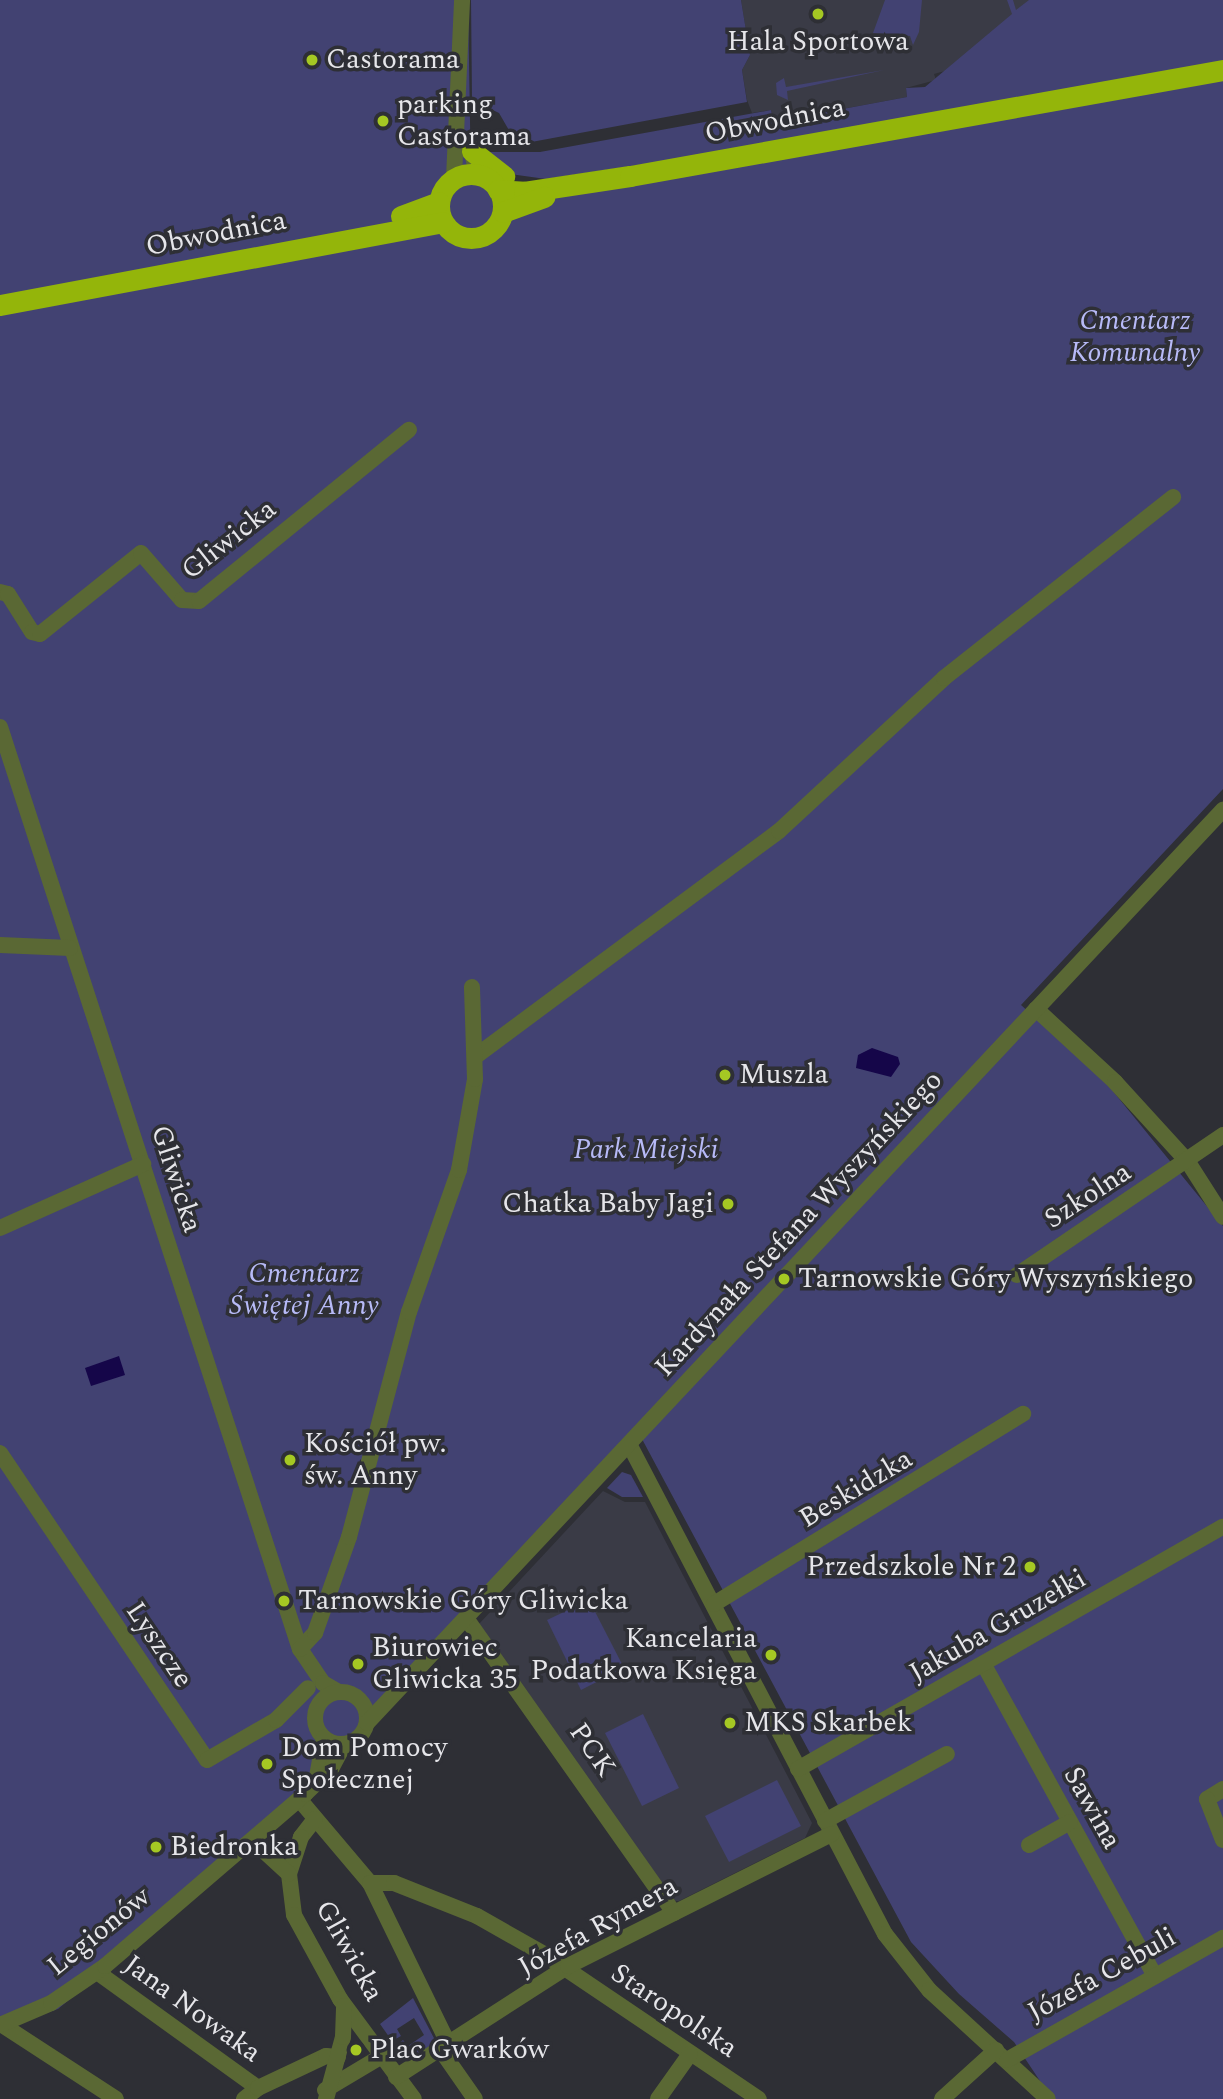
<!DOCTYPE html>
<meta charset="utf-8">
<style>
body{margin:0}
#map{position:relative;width:1223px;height:2099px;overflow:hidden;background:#2e2f35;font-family:Spectral,serif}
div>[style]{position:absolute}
.built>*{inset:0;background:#3a3b46}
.green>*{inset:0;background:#424272}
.water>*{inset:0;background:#150649}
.minor>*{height:16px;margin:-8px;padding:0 8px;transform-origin:8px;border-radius:8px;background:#5a6834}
.minor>.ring{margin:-8px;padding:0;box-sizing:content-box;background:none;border:16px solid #5a6834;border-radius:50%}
.highway>*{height:21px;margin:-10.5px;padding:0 10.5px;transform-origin:10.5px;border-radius:10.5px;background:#94b50a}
.highway>.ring{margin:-10.5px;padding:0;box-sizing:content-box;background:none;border:21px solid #94b50a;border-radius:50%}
.dots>*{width:19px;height:19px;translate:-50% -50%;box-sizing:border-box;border:4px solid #2e2f35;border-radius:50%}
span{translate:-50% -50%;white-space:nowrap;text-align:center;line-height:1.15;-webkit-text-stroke:7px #2e2f35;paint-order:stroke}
.poi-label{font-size:28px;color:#e6e6ea}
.left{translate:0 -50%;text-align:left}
.right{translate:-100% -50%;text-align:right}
.street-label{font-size:28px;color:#e6e6ea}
.park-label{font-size:28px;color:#b7baf7;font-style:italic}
</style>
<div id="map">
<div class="built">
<div style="clip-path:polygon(741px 0,1223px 0,1223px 19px,941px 72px,934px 74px,936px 80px,906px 88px,907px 97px,772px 122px,771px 110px,752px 113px,747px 100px,742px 70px,750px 55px)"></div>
<div style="clip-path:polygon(603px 1491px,625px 1502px,645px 1502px,812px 1823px,805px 1838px,679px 1901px,673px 1901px,479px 1624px)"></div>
</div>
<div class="green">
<div style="clip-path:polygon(0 0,468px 0,471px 182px,487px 189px,494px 204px,876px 129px,546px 179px,510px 174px,484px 152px,540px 152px,771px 110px,773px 122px,907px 97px,906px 88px,925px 87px,1012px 14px,1007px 0,1013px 0,1016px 10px,1029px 0,1223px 0,1223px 789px,1021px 1005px,1103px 1079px,1223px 1226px,1223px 2099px,1052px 2099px,1014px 2042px,959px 1994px,911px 1942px,642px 1439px,301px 1803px,58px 2009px,0 2029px)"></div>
<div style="clip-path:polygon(471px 0,741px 0,750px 55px,742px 70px,747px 102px,526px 143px,510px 132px,499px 113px,472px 100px)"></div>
<div style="clip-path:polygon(885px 0,922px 0,919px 32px,913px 45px,910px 36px,873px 33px)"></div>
<div style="clip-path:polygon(884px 70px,787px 91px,788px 100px,777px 95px,776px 83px,784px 78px,786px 87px)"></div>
<div style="clip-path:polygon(622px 1472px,631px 1475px,643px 1497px,622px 1497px,607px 1488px)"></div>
<div style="clip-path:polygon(589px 1600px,624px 1668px,581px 1690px,547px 1620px)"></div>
<div style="clip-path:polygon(643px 1714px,679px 1788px,642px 1806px,605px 1733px)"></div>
<div style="clip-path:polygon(777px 1780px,801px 1826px,729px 1862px,705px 1816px)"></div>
<div style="clip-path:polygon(413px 1998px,436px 2042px,407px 2061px,395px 2046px,403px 2040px,408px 2046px,424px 2035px,414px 2018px,397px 2029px,401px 2036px,392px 2041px,380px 2024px)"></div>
</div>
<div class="water">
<div style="clip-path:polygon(872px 1048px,898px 1057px,900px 1064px,891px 1077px,856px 1068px,858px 1055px)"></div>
<div style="clip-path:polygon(119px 1356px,125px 1375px,91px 1386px,85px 1368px)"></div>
</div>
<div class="minor">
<div style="left:471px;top:147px;width:29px;rotate:78deg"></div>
<div style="left:454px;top:178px;width:178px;rotate:-87.4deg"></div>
<div style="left:0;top:592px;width:8px;rotate:14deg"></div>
<div style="left:8px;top:594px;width:45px;rotate:57.7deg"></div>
<div style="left:32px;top:632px;width:8px;rotate:14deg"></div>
<div style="left:40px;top:634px;width:129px;rotate:-38.7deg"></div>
<div style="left:141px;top:553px;width:62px;rotate:48.9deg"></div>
<div style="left:182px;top:600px;width:17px;rotate:3deg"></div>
<div style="left:199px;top:601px;width:271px;rotate:-39.2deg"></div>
<div style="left:0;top:727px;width:970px;rotate:71.98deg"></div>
<div style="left:300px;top:1649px;width:41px;rotate:55.9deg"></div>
<div style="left:323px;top:1683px;width:16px;rotate:30deg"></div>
<div style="left:0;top:945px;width:70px;rotate:2.5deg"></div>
<div style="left:1036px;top:1009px;width:108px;rotate:42.7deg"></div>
<div style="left:1115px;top:1082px;width:108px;rotate:47.6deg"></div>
<div style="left:1188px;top:1162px;width:65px;rotate:57.5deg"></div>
<div style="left:476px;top:1056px;width:377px;rotate:-36.6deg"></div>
<div style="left:779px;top:831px;width:225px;rotate:-42.8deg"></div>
<div style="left:944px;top:678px;width:292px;rotate:-38.3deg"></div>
<div style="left:0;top:1228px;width:157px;rotate:-24.1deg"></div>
<div style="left:1017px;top:1275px;width:249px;rotate:-34.2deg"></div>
<div style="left:629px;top:1444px;width:553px;rotate:62.42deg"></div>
<div style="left:885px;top:1934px;width:71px;rotate:51.8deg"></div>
<div style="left:929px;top:1990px;width:161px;rotate:42.5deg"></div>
<div style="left:0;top:1453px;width:370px;rotate:56deg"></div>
<div style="left:207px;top:1760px;width:80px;rotate:-30.1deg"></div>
<div style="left:276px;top:1720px;width:45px;rotate:-45deg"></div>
<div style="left:714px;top:1604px;width:363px;rotate:-31.6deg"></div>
<div style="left:466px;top:1618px;width:361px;rotate:54.8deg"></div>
<div style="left:300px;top:1649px;width:22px;rotate:-47deg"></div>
<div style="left:315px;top:1633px;width:102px;rotate:-70.5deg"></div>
<div style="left:349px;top:1537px;width:233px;rotate:-75.1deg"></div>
<div style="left:409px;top:1312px;width:151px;rotate:-70.6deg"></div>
<div style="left:459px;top:1170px;width:92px;rotate:-80deg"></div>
<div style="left:475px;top:1079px;width:92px;rotate:-91.9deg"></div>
<div style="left:984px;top:1665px;width:355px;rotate:61.2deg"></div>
<div class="ring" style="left:315px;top:1692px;width:36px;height:36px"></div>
<div style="left:367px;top:1723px;width:1252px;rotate:-46.85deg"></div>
<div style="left:798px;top:1769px;width:489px;rotate:-29.7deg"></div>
<div style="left:316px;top:1782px;width:45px;rotate:-79.7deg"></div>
<div style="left:1223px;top:1789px;width:19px;rotate:148deg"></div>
<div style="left:1207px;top:1799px;width:44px;rotate:68.7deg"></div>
<div style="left:299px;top:1799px;width:110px;rotate:49.8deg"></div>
<div style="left:370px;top:1883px;width:171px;rotate:64deg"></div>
<div style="left:445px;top:2037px;width:19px;rotate:90deg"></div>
<div style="left:445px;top:2056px;width:52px;rotate:55.1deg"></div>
<div style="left:315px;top:1819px;width:23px;rotate:128deg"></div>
<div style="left:301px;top:1837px;width:39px;rotate:108deg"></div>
<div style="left:289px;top:1874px;width:41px;rotate:83deg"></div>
<div style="left:294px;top:1915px;width:96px;rotate:61.3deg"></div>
<div style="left:340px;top:1999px;width:124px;rotate:53.5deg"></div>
<div style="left:825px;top:1821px;width:139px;rotate:-28.8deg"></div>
<div style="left:252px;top:1840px;width:50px;rotate:42.6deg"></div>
<div style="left:1029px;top:1845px;width:47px;rotate:-29.3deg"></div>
<div style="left:370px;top:1883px;width:24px"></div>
<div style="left:394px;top:1883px;width:89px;rotate:21.7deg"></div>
<div style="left:477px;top:1916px;width:77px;rotate:29.6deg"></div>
<div style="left:544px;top:1954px;width:259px;rotate:34deg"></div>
<div style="left:97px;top:1972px;width:198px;rotate:35.8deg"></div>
<div style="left:1px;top:2024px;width:137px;rotate:33.1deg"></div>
<div style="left:0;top:2025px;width:56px;rotate:-23.3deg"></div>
<div style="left:51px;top:2003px;width:65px;rotate:-34.4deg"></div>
<div style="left:105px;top:1966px;width:264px;rotate:-40.7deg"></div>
<div style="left:305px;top:1794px;width:36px;rotate:-44deg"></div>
<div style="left:331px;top:1769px;width:27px;rotate:-62deg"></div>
<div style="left:1007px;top:2060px;width:248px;rotate:-29.5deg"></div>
<div style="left:396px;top:2077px;width:205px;rotate:-32.8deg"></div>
<div style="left:568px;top:1966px;width:295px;rotate:-26.6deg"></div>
<div style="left:325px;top:2090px;width:66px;rotate:-30.8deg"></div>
<div style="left:244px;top:2099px;width:18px;rotate:-38deg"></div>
<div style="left:258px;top:2088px;width:75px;rotate:-25.2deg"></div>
<div style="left:326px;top:2056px;width:12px;rotate:5deg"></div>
<div style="left:326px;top:2099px;width:64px;rotate:-74.7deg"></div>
<div style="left:343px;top:2037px;width:31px;rotate:-88deg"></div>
<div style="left:658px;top:2099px;width:55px;rotate:-54.6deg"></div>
<div style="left:942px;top:2099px;width:73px;rotate:-42.2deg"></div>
</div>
<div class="highway">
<div style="left:472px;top:151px;width:41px;rotate:38deg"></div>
<div class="ring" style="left:439px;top:174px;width:43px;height:43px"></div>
<div style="left:498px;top:190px;width:26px;rotate:4deg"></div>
<div style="left:524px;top:192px;width:107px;rotate:-8.6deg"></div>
<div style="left:630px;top:176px;width:602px;rotate:-10.13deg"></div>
<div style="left:503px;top:212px;width:44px;rotate:-20.1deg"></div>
<div style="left:401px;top:216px;width:40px;rotate:-20.2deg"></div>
<div style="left:0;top:305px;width:450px;rotate:-10.6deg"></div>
</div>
<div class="dots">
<div style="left:818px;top:14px;background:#a5c823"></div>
<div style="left:312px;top:60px;background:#a5c823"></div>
<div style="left:383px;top:121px;background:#a5c823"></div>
<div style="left:725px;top:1075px;background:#a5c823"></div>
<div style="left:728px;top:1204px;background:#a5c823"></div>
<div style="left:784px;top:1279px;background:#a5c823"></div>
<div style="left:290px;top:1460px;background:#a5c823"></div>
<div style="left:1030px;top:1567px;background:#a5c823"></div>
<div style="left:284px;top:1601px;background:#a5c823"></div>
<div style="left:771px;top:1655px;background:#a5c823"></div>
<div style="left:358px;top:1664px;background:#a5c823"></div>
<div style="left:730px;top:1723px;background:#a5c823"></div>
<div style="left:267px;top:1764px;background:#a5c823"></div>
<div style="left:156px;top:1847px;background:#a5c823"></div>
<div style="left:356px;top:2050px;background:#a5c823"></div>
</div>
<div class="poi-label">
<span style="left:818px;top:42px">Hala Sportowa</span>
<span class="left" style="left:326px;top:60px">Castorama</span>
<span class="left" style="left:397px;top:121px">parking<br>Castorama</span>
<span class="left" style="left:739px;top:1075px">Muszla</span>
<span class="right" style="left:714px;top:1204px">Chatka Baby Jagi</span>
<span class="left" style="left:798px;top:1279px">Tarnowskie Góry Wyszyńskiego</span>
<span class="left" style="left:304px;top:1460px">Kościół pw.<br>św. Anny</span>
<span class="right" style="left:1016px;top:1567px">Przedszkole Nr 2</span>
<span class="left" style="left:298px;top:1601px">Tarnowskie Góry Gliwicka</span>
<span class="right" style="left:757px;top:1655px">Kancelaria<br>Podatkowa Księga</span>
<span class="left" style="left:372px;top:1664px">Biurowiec<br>Gliwicka 35</span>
<span class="left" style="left:744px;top:1723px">MKS Skarbek</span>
<span class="left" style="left:281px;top:1764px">Dom Pomocy<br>Społecznej</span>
<span class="left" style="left:170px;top:1847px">Biedronka</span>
<span class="left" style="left:370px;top:2050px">Plac Gwarków</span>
</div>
<div class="street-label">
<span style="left:775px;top:121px;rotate:-11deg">Obwodnica</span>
<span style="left:216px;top:234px;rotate:-11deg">Obwodnica</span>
<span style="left:229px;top:540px;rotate:-38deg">Gliwicka</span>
<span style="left:176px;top:1179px;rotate:72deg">Gliwicka</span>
<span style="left:1088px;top:1196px;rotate:-33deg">Szkolna</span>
<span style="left:799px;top:1224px;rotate:-47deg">Kardynała Stefana Wyszyńskiego</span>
<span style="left:856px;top:1489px;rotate:-31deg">Beskidzka</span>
<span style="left:998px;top:1626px;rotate:-30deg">Jakuba Gruzełki</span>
<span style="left:159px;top:1645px;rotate:56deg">Lyszcze</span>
<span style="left:592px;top:1750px;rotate:55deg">PCK</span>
<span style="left:1092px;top:1808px;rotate:61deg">Sawina</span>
<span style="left:598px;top:1927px;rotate:-29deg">Józefa Rymera</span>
<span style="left:99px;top:1932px;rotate:-39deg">Legionów</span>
<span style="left:349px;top:1951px;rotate:61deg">Gliwicka</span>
<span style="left:1102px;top:1975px;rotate:-29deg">Józefa Cebuli</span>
<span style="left:192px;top:2009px;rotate:36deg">Jana Nowaka</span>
<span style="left:674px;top:2011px;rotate:34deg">Staropolska</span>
</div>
<div class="park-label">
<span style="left:1135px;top:337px">Cmentarz<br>Komunalny</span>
<span style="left:646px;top:1150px">Park Miejski</span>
<span style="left:304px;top:1290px">Cmentarz<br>Świętej Anny</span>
</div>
</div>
